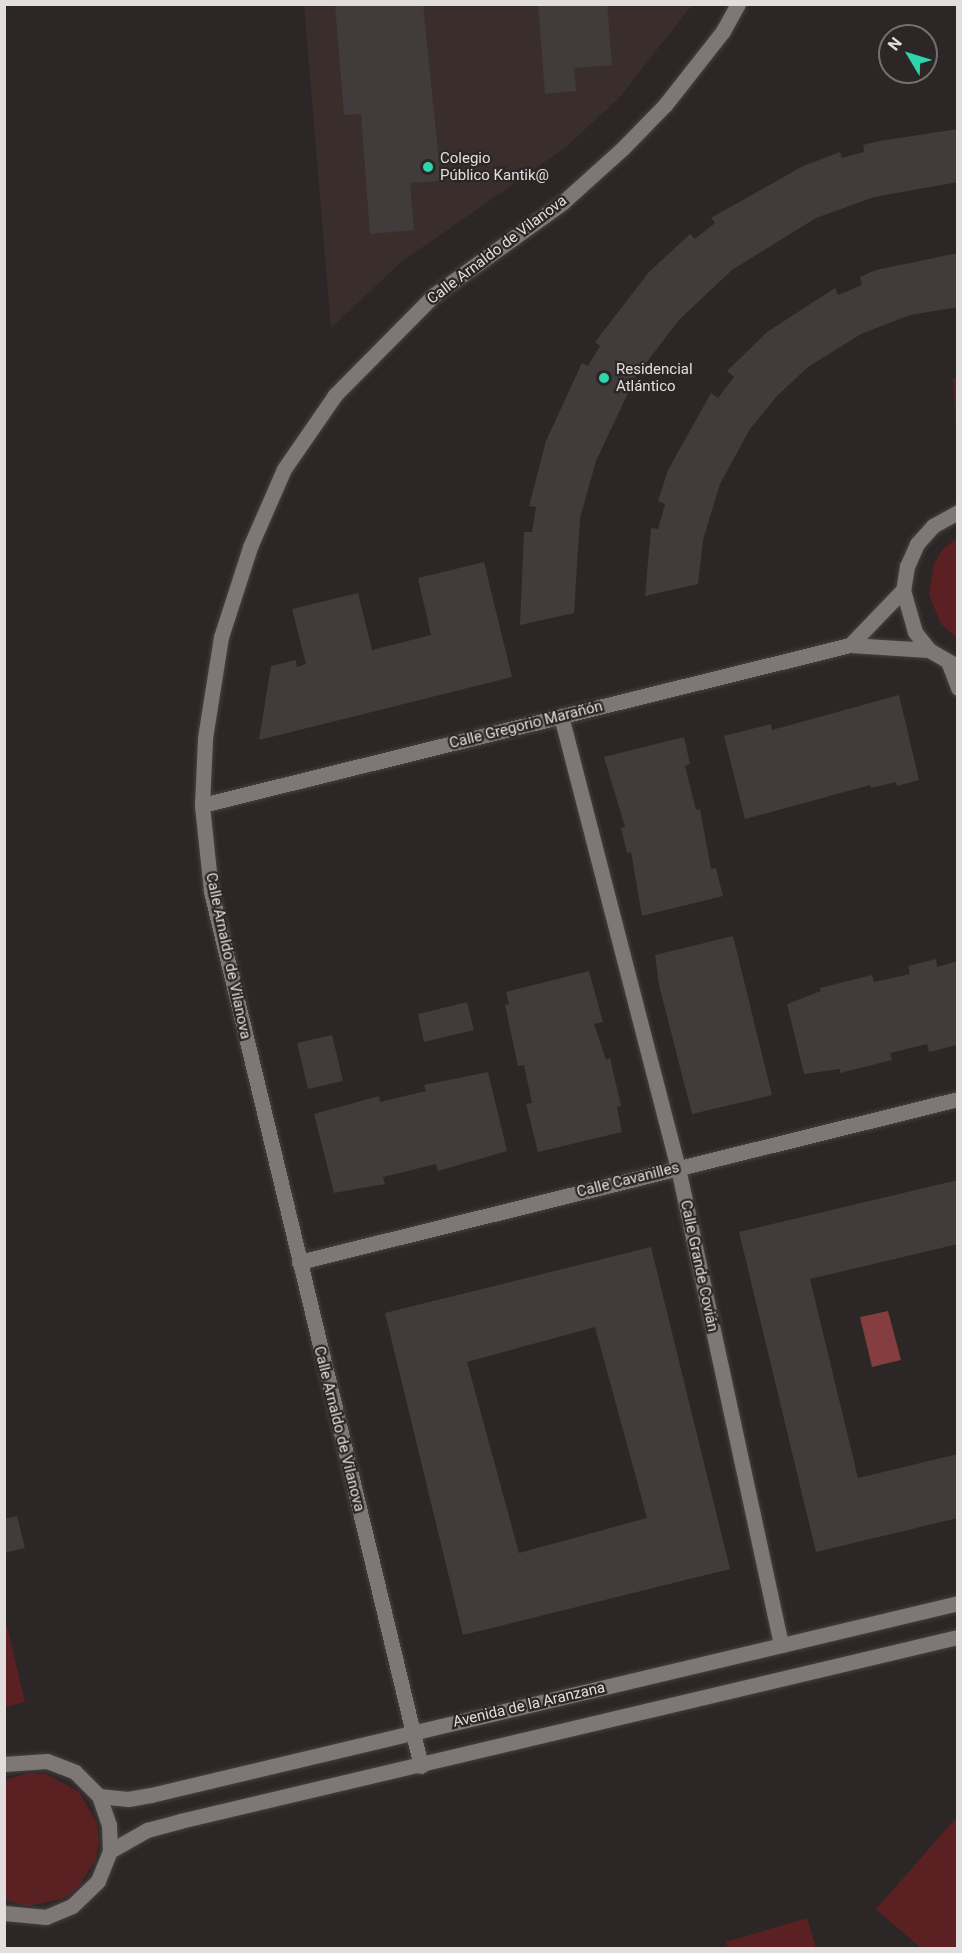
<!DOCTYPE html>
<meta charset="utf-8">
<style>
body{margin:0}
#map{position:relative;width:962px;height:1953px;overflow:hidden;background:#2c2626;font-family:Roboto,sans-serif}
div>[style]{position:absolute}
.built>*{inset:0;background:#3a2e2d}
.green>*{inset:0;background:#5b2022}
.water>*{inset:0;background:#853e3f}
.building>*{inset:0;background:#423b3b}
.roads{filter:drop-shadow(0 0 2px #454141) drop-shadow(0 0 2px #454141)}
.pedestrian>*{height:15px;margin:-7.5px;padding:0 7.5px;transform-origin:7.5px;border-radius:7.5px;background:#7e7776}
.minor>*{height:15px;margin:-7.5px;padding:0 7.5px;transform-origin:7.5px;border-radius:7.5px;background:#7e7776}
.dots>*{width:16px;height:16px;translate:-50% -50%;box-sizing:border-box;border:3px solid #2c2626;border-radius:50%}
span{translate:-50% -50%;white-space:nowrap;text-align:center;line-height:1.15;-webkit-text-stroke:4.5px #2c2626;paint-order:stroke}
.poi-label{font-size:15px;color:#e2dede}
.left{translate:0 -50%;text-align:left}
.street-label{font-size:15px;color:#e2dede}
.frame{position:absolute;inset:0;border:6px solid #e2dede;pointer-events:none}
.north{position:absolute;left:878px;top:24px;width:60px;height:60px;box-sizing:border-box;background:#2c2626;border:2px solid #757070;border-radius:50%;rotate:308deg;font-size:16px;font-weight:700;line-height:24px;text-align:center;color:#e2dede}
.north::after{content:'';display:block;margin:auto;width:21px;height:27px;background:#2ed4aa;clip-path:polygon(50% 0,100% 100%,50% 72%,0 100%)}
</style>
<div id="map">
<div class="built">
<div style="clip-path:polygon(304px 5px,692px 5px,619px 98px,566px 147px,400px 263px,331px 328px)"></div>
</div>
<div class="green">
<div style="clip-path:polygon(953px 378px,957px 378px,957px 444px)"></div>
<div style="clip-path:polygon(957px 538px,957px 638px,941px 624px,929px 595px,934px 564px,942px 550px)"></div>
<div style="clip-path:polygon(4px 1614px,25px 1702px,5px 1707px,4px 1707px)"></div>
<div style="clip-path:polygon(29px 1773px,47px 1774px,79px 1792px,97px 1823px,99px 1841px,96px 1859px,77px 1889px,62px 1899px,27px 1906px,5px 1900px,4px 1780px)"></div>
<div style="clip-path:polygon(957px 1817px,957px 1948px,921px 1948px,876px 1909px)"></div>
<div style="clip-path:polygon(807px 1918px,816px 1948px,728px 1948px,726px 1942px)"></div>
</div>
<div class="water">
<div style="clip-path:polygon(888px 1311px,901px 1360px,872px 1367px,860px 1317px)"></div>
</div>
<div class="building">
<div style="clip-path:polygon(335px 4px,423px 4px,441px 181px,410px 183px,414px 230px,370px 234px,361px 114px,344px 115px)"></div>
<div style="clip-path:polygon(538px 4px,607px 4px,612px 65px,574px 68px,576px 91px,545px 94px)"></div>
<div style="clip-path:polygon(958px 129px,958px 182px,874px 197px,816px 218px,732px 270px,679px 320px,636px 376px,596px 461px,580px 518px,574px 613px,520px 625px,524px 532px,532px 532px,536px 507px,529px 506px,546px 441px,582px 363px,588px 366px,600px 346px,595px 342px,649px 272px,690px 234px,695px 239px,715px 223px,711px 218px,803px 166px,840px 152px,842px 158px,864px 152px,863px 145px,879px 141px)"></div>
<div style="clip-path:polygon(958px 253px,958px 307px,910px 315px,861px 334px,808px 367px,776px 397px,750px 429px,720px 484px,703px 540px,698px 584px,645px 596px,651px 528px,658px 529px,665px 504px,658px 501px,668px 470px,711px 393px,718px 398px,734px 377px,727px 371px,767px 332px,835px 288px,838px 295px,862px 285px,860px 277px,876px 270px)"></div>
<div style="clip-path:polygon(484px 562px,512px 677px,259px 740px,271px 666px,296px 660px,297px 667px,306px 664px,292px 609px,358px 593px,372px 650px,431px 635px,418px 578px)"></div>
<div style="clip-path:polygon(899px 695px,919px 780px,897px 786px,896px 782px,871px 788px,870px 785px,745px 819px,724px 736px,771px 724px,772px 730px)"></div>
<div style="clip-path:polygon(684px 737px,690px 764px,685px 766px,696px 810px,700px 809px,711px 869px,716px 868px,723px 896px,642px 916px,631px 852px,627px 853px,621px 828px,625px 827px,604px 757px)"></div>
<div style="clip-path:polygon(733px 936px,772px 1095px,692px 1114px,659px 985px,655px 955px)"></div>
<div style="clip-path:polygon(936px 959px,937px 967px,958px 961px,957px 1045px,929px 1052px,927px 1044px,890px 1053px,892px 1060px,840px 1073px,840px 1069px,804px 1074px,787px 1004px,821px 991px,820px 988px,872px 975px,874px 982px,910px 974px,908px 966px)"></div>
<div style="clip-path:polygon(589px 971px,603px 1022px,594px 1024px,606px 1060px,610px 1058px,621px 1106px,617px 1107px,622px 1132px,538px 1152px,526px 1104px,532px 1103px,524px 1065px,518px 1066px,505px 1005px,509px 1004px,506px 992px)"></div>
<div style="clip-path:polygon(467px 1002px,474px 1030px,424px 1042px,418px 1014px)"></div>
<div style="clip-path:polygon(332px 1035px,343px 1081px,308px 1089px,297px 1043px)"></div>
<div style="clip-path:polygon(488px 1072px,507px 1151px,438px 1171px,436px 1164px,383px 1177px,385px 1184px,334px 1193px,314px 1114px,379px 1096px,380px 1102px,426px 1091px,424px 1085px)"></div>
<div style="clip-path:polygon(958px 1180px,958px 1244px,810px 1279px,858px 1478px,958px 1454px,958px 1518px,816px 1552px,739px 1232px)"></div>
<div style="clip-path:polygon(evenodd,651px 1247px,730px 1569px,463px 1635px,385px 1313px,651px 1247px,595px 1327px,647px 1518px,519px 1553px,467px 1362px,595px 1327px)"></div>
<div style="clip-path:polygon(17px 1516px,25px 1548px,4px 1553px,4px 1519px)"></div>
</div>
<div class="roads">
<div class="pedestrian">
<div style="left:561px;top:716px;width:467px;rotate:75.5deg"></div>
<div style="left:678px;top:1168px;width:488px;rotate:77.8deg"></div>
</div>
<div class="minor">
<div style="left:958px;top:512px;width:29px;rotate:151deg"></div>
<div style="left:933px;top:526px;width:24px;rotate:132deg"></div>
<div style="left:917px;top:544px;width:24px;rotate:114deg"></div>
<div style="left:907px;top:566px;width:24px;rotate:99deg"></div>
<div style="left:903px;top:590px;width:44px;rotate:74.1deg"></div>
<div style="left:915px;top:632px;width:23px;rotate:52deg"></div>
<div style="left:929px;top:650px;width:34px;rotate:30deg"></div>
<div style="left:850px;top:645px;width:76px;rotate:-46.1deg"></div>
<div style="left:949px;top:664px;width:26px;rotate:69deg"></div>
<div style="left:202px;top:805px;width:667px;rotate:-13.87deg"></div>
<div style="left:850px;top:645px;width:79px;rotate:3.6deg"></div>
<div style="left:299px;top:1262px;width:679px;rotate:-13.89deg"></div>
<div style="left:4px;top:1764px;width:43px;rotate:-4deg"></div>
<div style="left:47px;top:1761px;width:30px;rotate:21deg"></div>
<div style="left:75px;top:1772px;width:34px;rotate:45deg"></div>
<div style="left:99px;top:1796px;width:31px;rotate:71deg"></div>
<div style="left:109px;top:1825px;width:26px;rotate:88deg"></div>
<div style="left:110px;top:1851px;width:32px;rotate:112deg"></div>
<div style="left:98px;top:1881px;width:36px;rotate:136deg"></div>
<div style="left:72px;top:1906px;width:28px;rotate:157deg"></div>
<div style="left:46px;top:1917px;width:42px;rotate:-174.6deg"></div>
<div style="left:421px;top:1766px;width:900px;rotate:-103.5deg"></div>
<div style="left:211px;top:891px;width:86px;rotate:-96deg"></div>
<div style="left:202px;top:805px;width:67px;rotate:-87.4deg"></div>
<div style="left:205px;top:738px;width:102px;rotate:-81deg"></div>
<div style="left:221px;top:637px;width:95px;rotate:-72.1deg"></div>
<div style="left:250px;top:547px;width:85px;rotate:-66.4deg"></div>
<div style="left:284px;top:469px;width:90px;rotate:-55.4deg"></div>
<div style="left:335px;top:395px;width:141px;rotate:-45.3deg"></div>
<div style="left:434px;top:295px;width:158px;rotate:-35.7deg"></div>
<div style="left:562px;top:203px;width:81px;rotate:-42deg"></div>
<div style="left:622px;top:149px;width:62px;rotate:-45.7deg"></div>
<div style="left:665px;top:105px;width:94px;rotate:-51.9deg"></div>
<div style="left:723px;top:31px;width:31px;rotate:-61deg"></div>
<div style="left:99px;top:1796px;width:29px;rotate:6deg"></div>
<div style="left:128px;top:1799px;width:23px;rotate:-10deg"></div>
<div style="left:151px;top:1795px;width:830px;rotate:-13.38deg"></div>
<div style="left:110px;top:1851px;width:43px;rotate:-29.6deg"></div>
<div style="left:147px;top:1830px;width:34px;rotate:-15deg"></div>
<div style="left:180px;top:1821px;width:799px;rotate:-13.31deg"></div>
</div>
</div>
<div class="dots">
<div style="left:428px;top:167px;background:#2ed4aa"></div>
<div style="left:604px;top:378px;background:#2ed4aa"></div>
</div>
<div class="poi-label">
<span class="left" style="left:440px;top:167px">Colegio<br>Público Kantik@</span>
<span class="left" style="left:616px;top:378px">Residencial<br>Atlántico</span>
</div>
<div class="street-label">
<span style="left:497px;top:250px;rotate:-37deg">Calle Arnaldo de Vilanova</span>
<span style="left:526px;top:725px;rotate:-14deg">Calle Gregorio Marañón</span>
<span style="left:228px;top:956px;rotate:78deg">Calle Arnaldo de Vilanova</span>
<span style="left:628px;top:1180px;rotate:-14deg">Calle Cavanilles</span>
<span style="left:699px;top:1266px;rotate:78deg">Calle Grande Covián</span>
<span style="left:339px;top:1429px;rotate:76deg">Calle Arnaldo de Vilanova</span>
<span style="left:529px;top:1705px;rotate:-13deg">Avenida de la Aranzana</span>
</div>
<div class="frame"></div>
<div class="north">N</div>
</div>
